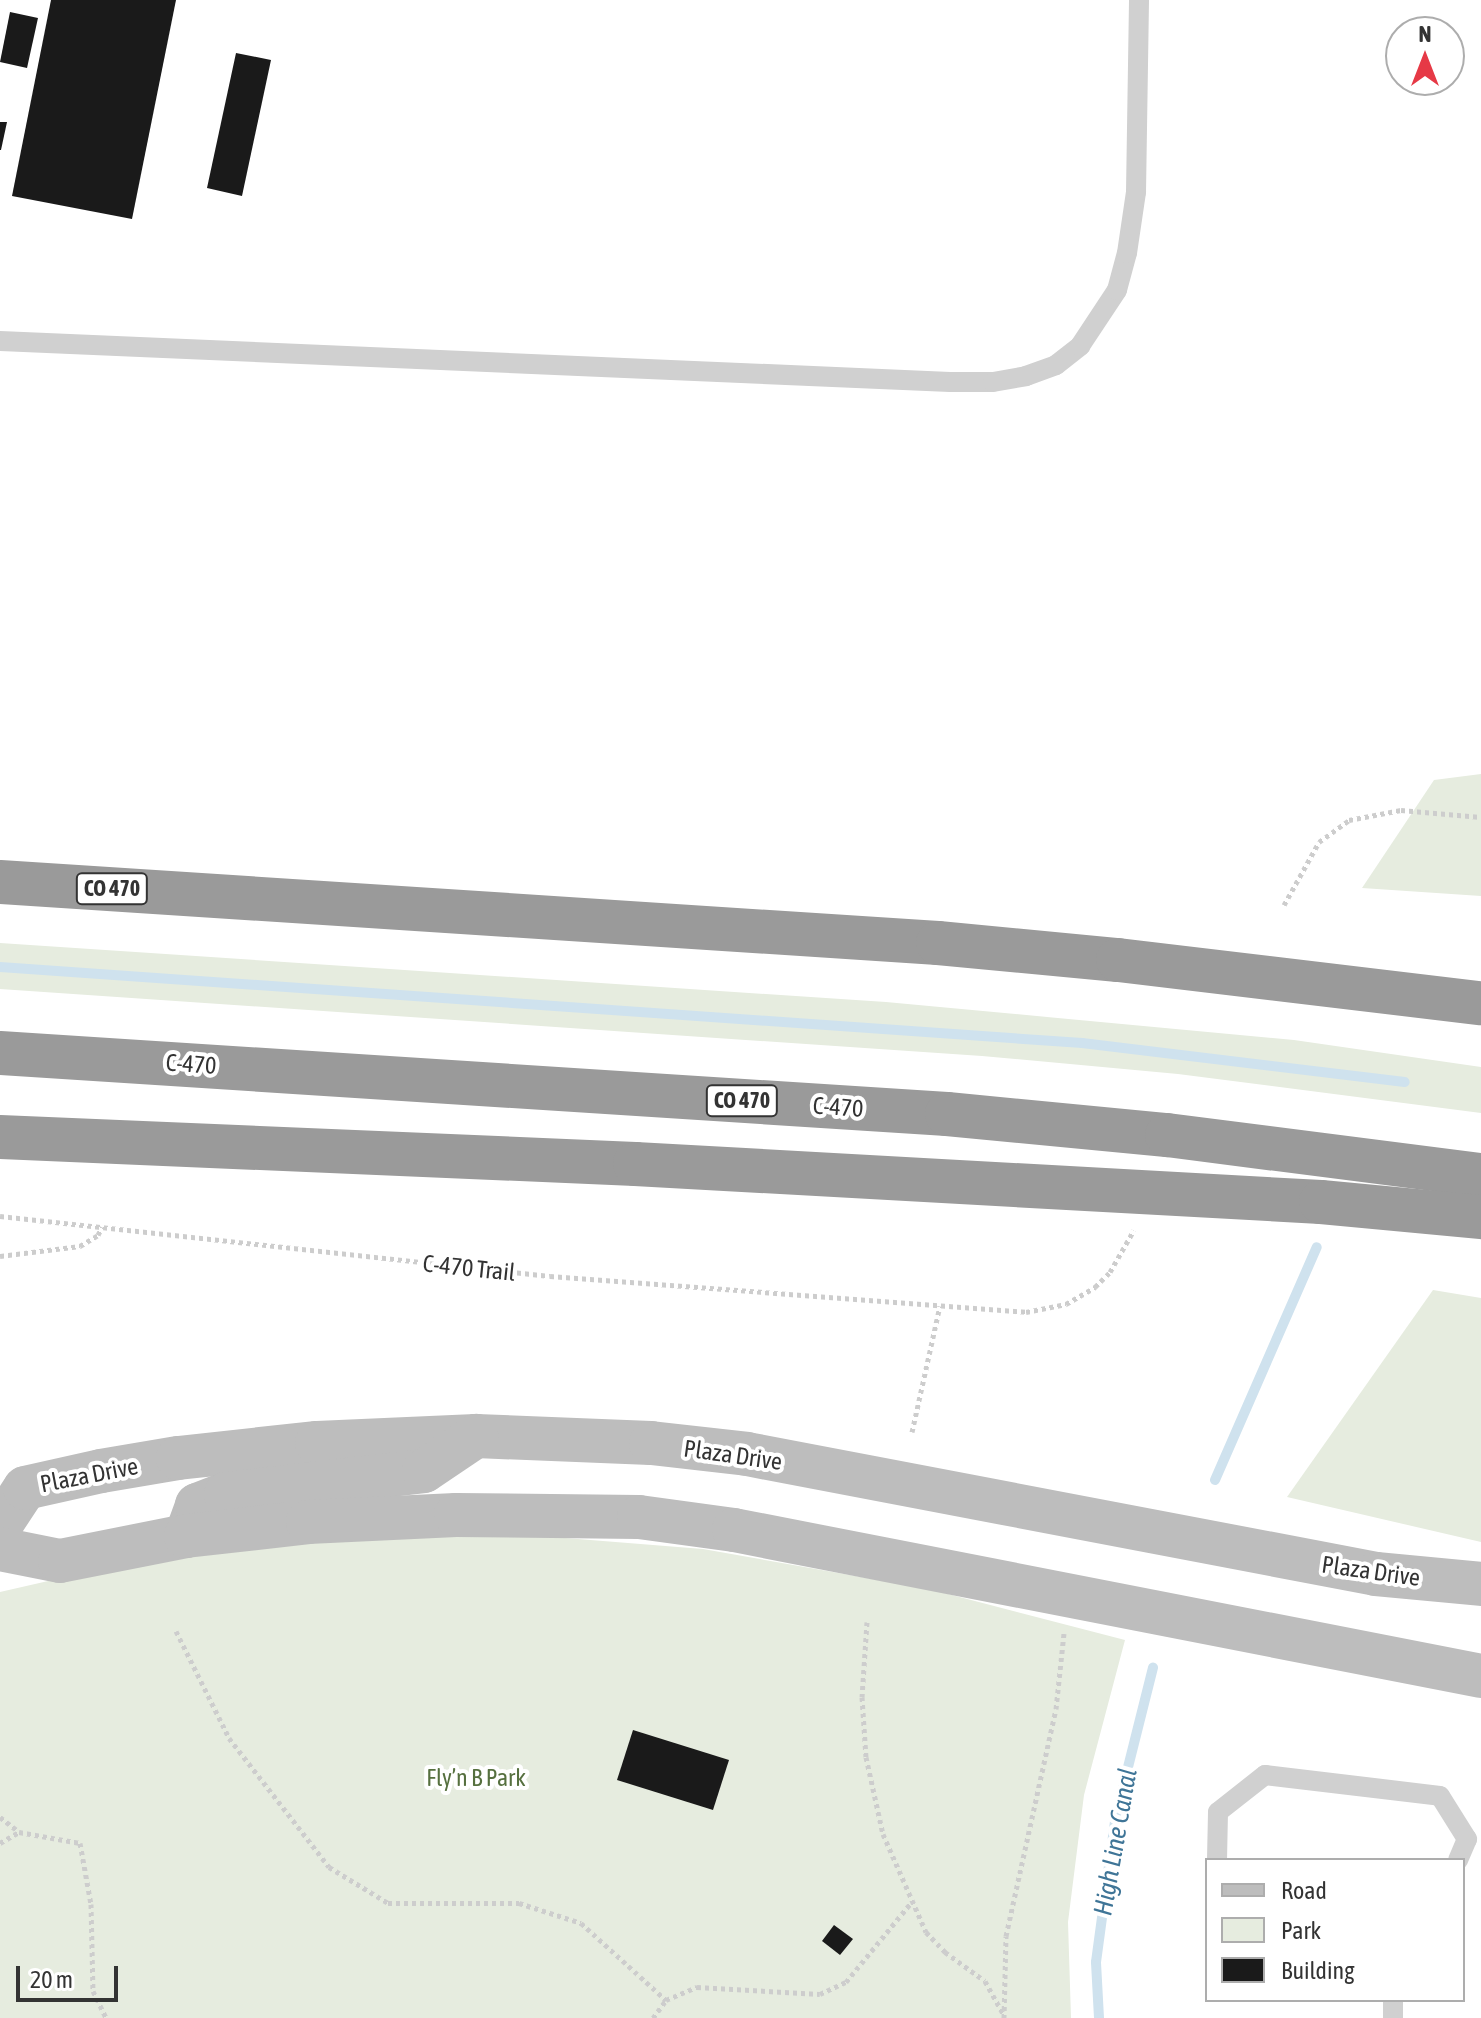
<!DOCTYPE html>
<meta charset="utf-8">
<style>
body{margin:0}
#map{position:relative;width:1481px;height:2018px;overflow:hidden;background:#fff;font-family:"Asap Condensed",sans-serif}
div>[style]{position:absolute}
.green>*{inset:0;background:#e6ecdf}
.stream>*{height:10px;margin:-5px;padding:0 5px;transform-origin:5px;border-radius:5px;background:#cfe2ee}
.building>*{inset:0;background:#1a1a1a}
.path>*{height:5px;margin-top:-2.5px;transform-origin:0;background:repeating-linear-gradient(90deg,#cdcdcd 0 4px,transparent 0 8px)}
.lane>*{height:20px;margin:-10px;padding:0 10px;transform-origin:10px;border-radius:10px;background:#d0d0d0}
.secondary>*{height:44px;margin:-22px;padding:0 22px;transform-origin:22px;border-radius:22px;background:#bdbdbd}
.highway>*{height:44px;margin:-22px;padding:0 22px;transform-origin:22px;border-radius:22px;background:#9a9a9a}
span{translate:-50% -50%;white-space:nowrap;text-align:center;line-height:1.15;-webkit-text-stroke:8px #fff;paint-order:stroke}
.shield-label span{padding:2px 6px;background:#fff;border:2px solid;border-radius:6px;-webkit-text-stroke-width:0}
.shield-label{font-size:22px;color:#333;font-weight:700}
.street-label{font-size:24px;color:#333}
.park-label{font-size:24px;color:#56703f}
.water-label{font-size:26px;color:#3f7597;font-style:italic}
.legend{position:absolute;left:1205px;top:1858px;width:260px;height:144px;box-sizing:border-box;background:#fff;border:2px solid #adadad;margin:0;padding:10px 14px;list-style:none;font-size:24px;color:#333}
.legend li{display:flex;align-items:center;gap:16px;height:40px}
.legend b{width:40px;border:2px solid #adadad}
.north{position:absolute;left:1385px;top:16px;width:80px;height:80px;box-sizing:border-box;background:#fff;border:2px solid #adadad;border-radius:50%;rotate:0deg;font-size:22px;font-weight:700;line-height:32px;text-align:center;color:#333}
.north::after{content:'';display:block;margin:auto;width:28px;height:36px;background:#e63946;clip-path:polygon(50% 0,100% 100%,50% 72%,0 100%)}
.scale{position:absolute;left:16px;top:1966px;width:102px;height:36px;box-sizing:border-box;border:4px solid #333;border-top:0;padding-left:10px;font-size:24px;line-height:28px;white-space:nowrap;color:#333;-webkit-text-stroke:6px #fff;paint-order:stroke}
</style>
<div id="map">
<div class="green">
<div style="clip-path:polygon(1481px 774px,1481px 896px,1362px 888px,1434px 780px)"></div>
<div style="clip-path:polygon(0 943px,886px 1002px,1294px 1040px,1481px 1067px,1481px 1113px,1178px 1074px,982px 1056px,0 989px)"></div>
<div style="clip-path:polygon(1433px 1290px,1481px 1298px,1481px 1542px,1287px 1497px)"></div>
<div style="clip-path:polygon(401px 1536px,553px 1537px,703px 1549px,929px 1589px,1125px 1640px,1084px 1795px,1068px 1922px,1071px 2018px,0 2018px,0 1592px,70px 1576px,234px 1548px)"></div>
</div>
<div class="stream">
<div style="left:0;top:967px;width:1085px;rotate:4.02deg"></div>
<div style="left:1082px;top:1043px;width:325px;rotate:6.9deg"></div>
<div style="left:1215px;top:1480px;width:254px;rotate:-66.4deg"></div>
<div style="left:1099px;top:2018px;width:56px;rotate:-93.1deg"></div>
<div style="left:1096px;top:1962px;width:148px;rotate:-82.3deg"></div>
<div style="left:1116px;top:1815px;width:152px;rotate:-75.9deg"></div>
</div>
<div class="building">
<div style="clip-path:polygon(51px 0,176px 0,132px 219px,12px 196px)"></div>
<div style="clip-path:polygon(10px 12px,38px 18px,27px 68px,0 62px)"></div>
<div style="clip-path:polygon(236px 53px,271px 60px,242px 196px,207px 188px)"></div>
<div style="clip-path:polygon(0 122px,7px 122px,1px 150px,0 150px)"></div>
<div style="clip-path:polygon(633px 1730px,729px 1760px,713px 1810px,617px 1780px)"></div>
<div style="clip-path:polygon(834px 1925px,853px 1939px,840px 1955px,822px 1941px)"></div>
</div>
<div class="path">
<div style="left:1284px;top:905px;width:72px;rotate:-60.9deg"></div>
<div style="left:1319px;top:842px;width:37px;rotate:-36deg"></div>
<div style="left:1349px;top:820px;width:53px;rotate:-10.9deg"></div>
<div style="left:1401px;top:810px;width:80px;rotate:5deg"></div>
<div style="left:0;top:1216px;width:553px;rotate:6.23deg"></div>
<div style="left:550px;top:1276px;width:477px;rotate:4.3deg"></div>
<div style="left:1026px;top:1312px;width:41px;rotate:-11.3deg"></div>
<div style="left:1066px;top:1304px;width:34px;rotate:-30deg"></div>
<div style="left:1095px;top:1287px;width:21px;rotate:-45deg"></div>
<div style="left:1110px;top:1272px;width:48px;rotate:-60.3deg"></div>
<div style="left:0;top:1256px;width:81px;rotate:-7.1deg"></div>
<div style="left:80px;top:1246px;width:21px;rotate:-31deg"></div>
<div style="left:98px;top:1235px;width:9px;rotate:-63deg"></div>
<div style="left:912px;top:1432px;width:129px;rotate:-77.5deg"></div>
<div style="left:867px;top:1622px;width:75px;rotate:93.8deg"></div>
<div style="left:862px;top:1697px;width:60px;rotate:86.2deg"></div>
<div style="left:866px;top:1757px;width:79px;rotate:77.6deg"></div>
<div style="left:883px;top:1834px;width:107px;rotate:66.3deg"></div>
<div style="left:926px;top:1932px;width:28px;rotate:46deg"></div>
<div style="left:945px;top:1952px;width:49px;rotate:35.9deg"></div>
<div style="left:985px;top:1981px;width:37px;rotate:61deg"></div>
<div style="left:176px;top:1631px;width:119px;rotate:63.6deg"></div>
<div style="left:229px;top:1738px;width:163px;rotate:52.2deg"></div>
<div style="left:329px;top:1867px;width:69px;rotate:31.4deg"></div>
<div style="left:388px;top:1903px;width:131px"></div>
<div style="left:519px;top:1903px;width:65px;rotate:17.9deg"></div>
<div style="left:581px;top:1923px;width:115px;rotate:42.2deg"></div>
<div style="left:0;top:1817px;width:24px;rotate:38deg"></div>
<div style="left:19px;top:1832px;width:62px;rotate:10.2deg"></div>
<div style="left:80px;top:1843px;width:62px;rotate:79.8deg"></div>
<div style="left:91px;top:1904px;width:87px;rotate:88.7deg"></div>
<div style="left:93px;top:1991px;width:30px;rotate:64deg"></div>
<div style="left:0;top:1843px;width:22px;rotate:-30deg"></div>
<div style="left:653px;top:2018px;width:22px;rotate:-54deg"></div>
<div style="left:666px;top:2000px;width:34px;rotate:-23deg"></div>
<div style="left:697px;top:1987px;width:123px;rotate:3.3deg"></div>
<div style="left:820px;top:1994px;width:29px;rotate:-25deg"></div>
<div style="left:846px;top:1982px;width:102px;rotate:-50.6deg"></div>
<div style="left:1004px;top:2018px;width:82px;rotate:-88.6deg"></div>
<div style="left:1006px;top:1936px;width:232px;rotate:-77.6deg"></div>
<div style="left:1056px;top:1709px;width:76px;rotate:-84deg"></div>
</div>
<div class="lane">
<div style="left:0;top:341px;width:951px;rotate:2.47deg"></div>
<div style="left:950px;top:382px;width:43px"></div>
<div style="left:993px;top:382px;width:34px;rotate:-10deg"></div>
<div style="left:1026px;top:376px;width:32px;rotate:-20deg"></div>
<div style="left:1056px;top:365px;width:31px;rotate:-38deg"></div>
<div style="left:1080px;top:346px;width:67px;rotate:-56.5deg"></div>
<div style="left:1117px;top:290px;width:38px;rotate:-75deg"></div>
<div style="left:1127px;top:253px;width:62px;rotate:-81.6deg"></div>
<div style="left:1136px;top:192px;width:192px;rotate:-89.1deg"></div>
<div style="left:1217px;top:1860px;width:48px;rotate:-88.8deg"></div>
<div style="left:1218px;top:1812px;width:60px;rotate:-38.2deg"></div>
<div style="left:1265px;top:1775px;width:176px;rotate:6.8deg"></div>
<div style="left:1440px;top:1796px;width:51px;rotate:57.9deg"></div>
<div style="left:1467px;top:1839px;width:23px;rotate:113deg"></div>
<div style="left:1393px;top:2018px;width:18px;rotate:-90deg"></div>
</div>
<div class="secondary">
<div style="left:0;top:1526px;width:45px;rotate:-56.7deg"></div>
<div style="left:25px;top:1488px;width:78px;rotate:-12.6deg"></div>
<div style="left:101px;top:1471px;width:78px;rotate:-9.6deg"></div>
<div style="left:178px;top:1458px;width:140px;rotate:-6.2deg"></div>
<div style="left:317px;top:1443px;width:159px;rotate:-2.5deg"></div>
<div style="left:476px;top:1436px;width:175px;rotate:2.3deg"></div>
<div style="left:651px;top:1443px;width:97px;rotate:6.5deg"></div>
<div style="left:747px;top:1454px;width:640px;rotate:10.8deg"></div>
<div style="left:1376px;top:1574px;width:105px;rotate:5.4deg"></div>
<div style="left:186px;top:1536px;width:33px;rotate:-70deg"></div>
<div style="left:197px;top:1505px;width:31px;rotate:-21deg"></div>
<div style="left:226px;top:1494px;width:199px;rotate:-6.6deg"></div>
<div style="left:424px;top:1471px;width:63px;rotate:-33.9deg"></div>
<div style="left:0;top:1549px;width:61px;rotate:11.3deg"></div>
<div style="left:60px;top:1561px;width:128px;rotate:-11.2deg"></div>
<div style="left:186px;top:1536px;width:123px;rotate:-6.5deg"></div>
<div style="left:308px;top:1522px;width:148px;rotate:-2.7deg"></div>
<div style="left:456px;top:1515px;width:183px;rotate:0.6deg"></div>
<div style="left:639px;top:1517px;width:96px;rotate:7.8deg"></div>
<div style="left:734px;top:1530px;width:761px;rotate:11.06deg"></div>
</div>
<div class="highway">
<div style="left:0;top:882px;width:940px;rotate:3.72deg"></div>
<div style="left:938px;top:943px;width:181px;rotate:5.4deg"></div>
<div style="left:1118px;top:960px;width:366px;rotate:6.8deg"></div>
<div style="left:0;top:1053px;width:949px;rotate:3.69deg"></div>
<div style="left:947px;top:1114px;width:221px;rotate:5.5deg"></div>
<div style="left:1167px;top:1135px;width:317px;rotate:7.3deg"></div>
<div style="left:0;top:1137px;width:636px;rotate:2.43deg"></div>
<div style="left:635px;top:1164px;width:687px;rotate:3.17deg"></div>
<div style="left:1321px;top:1202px;width:161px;rotate:5.4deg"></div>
</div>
<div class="shield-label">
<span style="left:112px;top:889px">CO 470</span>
<span style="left:742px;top:1101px">CO 470</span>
</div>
<div class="street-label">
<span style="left:191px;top:1064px;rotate:4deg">C-470</span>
<span style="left:838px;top:1107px;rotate:4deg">C-470</span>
<span style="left:469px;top:1268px;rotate:6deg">C-470 Trail</span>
<span style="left:733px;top:1455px;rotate:8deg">Plaza Drive</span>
<span style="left:89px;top:1475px;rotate:-11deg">Plaza Drive</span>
<span style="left:1371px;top:1571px;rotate:8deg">Plaza Drive</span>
</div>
<div class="park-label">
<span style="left:476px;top:1778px">Fly’n B Park</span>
</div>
<div class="water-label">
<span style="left:1116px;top:1842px;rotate:-80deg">High Line Canal</span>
</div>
<ul class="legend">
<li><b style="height:10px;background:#bdbdbd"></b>Road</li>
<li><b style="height:22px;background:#e6ecdf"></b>Park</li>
<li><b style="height:22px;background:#1a1a1a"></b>Building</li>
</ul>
<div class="north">N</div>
<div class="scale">20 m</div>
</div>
